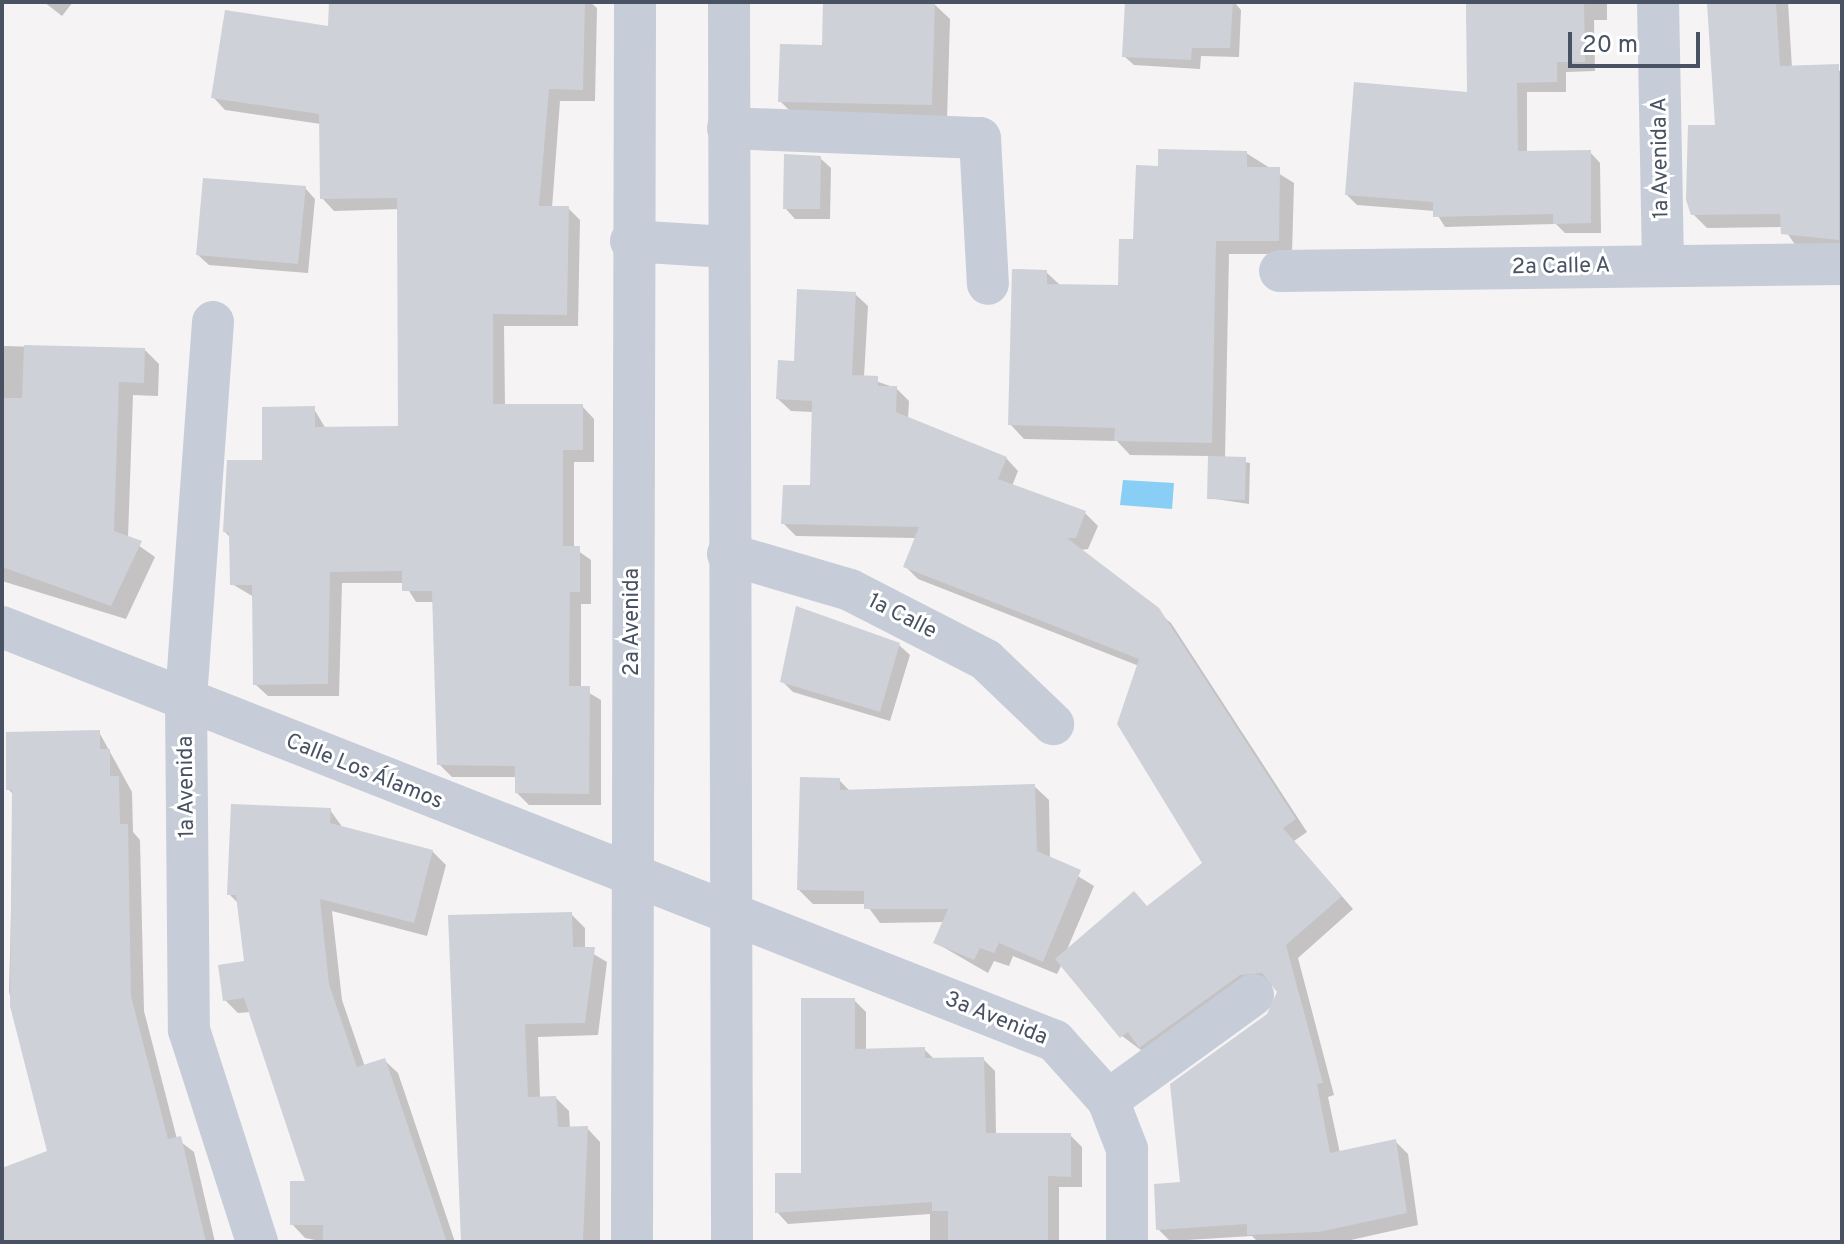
<!DOCTYPE html>
<meta charset="utf-8">
<style>
body{margin:0}
#map{position:relative;width:1844px;height:1244px;overflow:hidden;background:#f5f3f3;font-family:Overpass,sans-serif}
div>[style]{position:absolute}
.water>*{inset:0;background:#89cef4}
.shadow>*{inset:0;background:#0003}
.building>*{inset:0;background:#ced1d8}
.minor>*{height:42px;margin:-21px;padding:0 21px;transform-origin:21px;border-radius:21px;background:#c6ccd8}
span{translate:-50% -50%;white-space:nowrap;text-align:center;line-height:1.15;-webkit-text-stroke:6px #fff;paint-order:stroke}
.street-label{font-size:22px;color:#485262}
.frame{position:absolute;inset:0;border:4px solid #485262;pointer-events:none}
.scale{position:absolute;left:1568px;top:32px;width:132px;height:36px;box-sizing:border-box;border:4px solid #485262;border-top:0;padding-left:10px;font-size:24px;line-height:28px;white-space:nowrap;color:#485262;-webkit-text-stroke:6px #fff;paint-order:stroke}
</style>
<div id="map">
<div class="water">
<div style="clip-path:polygon(1123px 480px,1174px 483px,1172px 509px,1120px 505px)"></div>
</div>
<div class="shadow">
<div style="clip-path:polygon(44px 2px,73px 2px,62px 16px)"></div>
<div style="clip-path:polygon(331px 2px,590px 2px,597px 8px,595px 101px,560px 101px,552px 208px,568px 208px,580px 220px,578px 326px,504px 326px,505px 406px,582px 406px,594px 419px,594px 462px,574px 462px,574px 548px,591px 560px,591px 604px,581px 604px,581px 688px,601px 700px,601px 805px,529px 805px,517px 793px,517px 777px,452px 777px,439px 764px,434px 602px,416px 602px,404px 583px,342px 583px,339px 696px,268px 696px,255px 684px,254px 597px,232px 584px,231px 538px,225px 532px,264px 462px,314px 409px,326px 429px,400px 428px,402px 209px,334px 211px,322px 198px,321px 124px,225px 110px,213px 97px,330px 29px)"></div>
<div style="clip-path:polygon(825px 2px,934px 4px,950px 19px,947px 120px,796px 117px,780px 101px,824px 47px)"></div>
<div style="clip-path:polygon(1127px 2px,1234px 2px,1241px 10px,1239px 57px,1201px 56px,1200px 69px,1134px 65px,1124px 56px)"></div>
<div style="clip-path:polygon(1466px 2px,1607px 2px,1607px 20px,1594px 20px,1595px 71px,1566px 72px,1566px 92px,1527px 92px,1527px 153px,1590px 152px,1600px 163px,1601px 233px,1565px 233px,1556px 224px,1445px 227px,1435px 211px,1357px 205px,1347px 195px,1469px 94px)"></div>
<div style="clip-path:polygon(1709px 2px,1788px 2px,1792px 68px,1842px 71px,1842px 253px,1796px 246px,1783px 227px,1707px 228px,1693px 214px,1717px 127px)"></div>
<div style="clip-path:polygon(1246px 153px,1294px 183px,1292px 254px,1229px 254px,1225px 458px,1250px 463px,1249px 504px,1209px 498px,1210px 456px,1130px 455px,1117px 441px,1024px 439px,1010px 424px,1046px 272px,1061px 286px,1120px 287px,1160px 168px)"></div>
<div style="clip-path:polygon(820px 158px,831px 168px,830px 219px,795px 219px,785px 208px)"></div>
<div style="clip-path:polygon(305px 188px,315px 199px,308px 273px,209px 265px,198px 255px)"></div>
<div style="clip-path:polygon(2px 265px,4px 346px,145px 350px,159px 364px,158px 396px,133px 395px,128px 538px,155px 557px,126px 619px,2px 581px)"></div>
<div style="clip-path:polygon(855px 294px,868px 306px,864px 377px,896px 388px,909px 401px,908px 419px,1006px 458px,1018px 471px,1012px 486px,1085px 513px,1098px 526px,1088px 549px,1080px 550px,1171px 623px,1307px 832px,1294px 841px,1353px 909px,1298px 958px,1334px 1095px,1328px 1097px,1340px 1153px,1395px 1141px,1408px 1154px,1418px 1225px,1342px 1242px,1258px 1242px,1252px 1236px,1170px 1241px,1158px 1229px,1269px 1016px,1279px 993px,1274px 985px,1253px 987px,1153px 1059px,1122px 1036px,1062px 964px,1057px 974px,1013px 956px,1009px 966px,994px 961px,988px 973px,936px 943px,944px 922px,880px 923px,866px 904px,813px 904px,799px 890px,839px 780px,850px 791px,1034px 786px,1049px 800px,1050px 859px,1094px 886px,1066px 952px,1148px 908px,1205px 863px,1139px 666px,918px 579px,905px 566px,916px 538px,796px 536px,783px 523px,812px 487px,813px 412px,791px 411px,778px 399px,796px 363px)"></div>
<div style="clip-path:polygon(899px 645px,910px 655px,890px 721px,793px 692px,782px 681px)"></div>
<div style="clip-path:polygon(99px 732px,132px 792px,133px 832px,140px 840px,144px 1011px,177px 1139px,194px 1152px,215px 1242px,73px 1242px,9px 992px,14px 795px,8px 789px)"></div>
<div style="clip-path:polygon(330px 810px,343px 828px,432px 851px,446px 865px,427px 936px,332px 911px,342px 1000px,365px 1067px,384px 1060px,398px 1073px,455px 1242px,325px 1242px,305px 1238px,292px 1224px,307px 1183px,250px 1012px,238px 1013px,225px 1000px,246px 963px,239px 904px,229px 894px)"></div>
<div style="clip-path:polygon(571px 914px,585px 928px,585px 949px,607px 962px,598px 1035px,538px 1037px,540px 1098px,556px 1098px,569px 1111px,570px 1129px,587px 1128px,600px 1142px,600px 1242px,463px 1242px,450px 917px)"></div>
<div style="clip-path:polygon(854px 1000px,866px 1012px,866px 1051px,924px 1049px,935px 1060px,983px 1059px,995px 1071px,996px 1135px,1070px 1135px,1082px 1147px,1082px 1187px,1059px 1187px,1059px 1242px,930px 1242px,930px 1214px,788px 1224px,777px 1212px,803px 1175px)"></div>
</div>
<div class="building">
<div style="clip-path:polygon(329px 2px,585px 2px,583px 90px,549px 89px,539px 206px,569px 206px,567px 315px,493px 314px,493px 404px,583px 404px,583px 450px,563px 450px,563px 546px,580px 546px,580px 592px,570px 592px,569px 686px,590px 686px,589px 794px,515px 793px,515px 766px,437px 765px,432px 591px,402px 591px,402px 571px,330px 572px,328px 684px,253px 685px,252px 585px,230px 585px,229px 533px,223px 532px,227px 460px,262px 460px,262px 407px,315px 406px,315px 427px,398px 426px,397px 198px,320px 199px,319px 114px,211px 98px,225px 10px,328px 26px)"></div>
<div style="clip-path:polygon(823px 2px,935px 2px,932px 105px,778px 102px,780px 44px,822px 45px)"></div>
<div style="clip-path:polygon(1125px 2px,1233px 2px,1230px 48px,1192px 48px,1191px 60px,1122px 57px)"></div>
<div style="clip-path:polygon(1466px 2px,1584px 2px,1585px 62px,1557px 62px,1557px 82px,1517px 83px,1518px 151px,1591px 150px,1591px 223px,1553px 224px,1553px 214px,1433px 217px,1433px 202px,1345px 195px,1354px 82px,1467px 92px)"></div>
<div style="clip-path:polygon(1776px 2px,1780px 66px,1839px 64px,1839px 240px,1781px 234px,1780px 214px,1691px 215px,1686px 200px,1688px 125px,1715px 125px,1707px 4px)"></div>
<div style="clip-path:polygon(1158px 149px,1247px 151px,1247px 167px,1280px 167px,1279px 241px,1216px 241px,1212px 443px,1114px 441px,1115px 428px,1008px 425px,1012px 269px,1047px 270px,1047px 284px,1118px 285px,1119px 239px,1133px 239px,1136px 165px,1158px 166px)"></div>
<div style="clip-path:polygon(784px 154px,821px 156px,820px 209px,783px 209px)"></div>
<div style="clip-path:polygon(203px 178px,306px 186px,298px 264px,196px 255px)"></div>
<div style="clip-path:polygon(797px 289px,856px 292px,852px 375px,878px 376px,878px 386px,897px 386px,896px 412px,1007px 457px,998px 479px,1086px 511px,1076px 538px,1067px 538px,1159px 608px,1296px 819px,1283px 828px,1342px 896px,1286px 945px,1323px 1083px,1317px 1084px,1330px 1153px,1396px 1139px,1407px 1213px,1319px 1232px,1247px 1235px,1247px 1224px,1156px 1230px,1154px 1184px,1180px 1182px,1170px 1084px,1267px 1014px,1277px 992px,1262px 973px,1240px 975px,1139px 1048px,1128px 1032px,1120px 1038px,1055px 959px,1134px 891px,1147px 906px,1202px 863px,1117px 724px,1139px 659px,903px 567px,919px 527px,781px 524px,783px 485px,810px 485px,812px 401px,776px 399px,778px 360px,794px 361px)"></div>
<div style="clip-path:polygon(24px 345px,145px 348px,144px 383px,119px 382px,114px 531px,142px 541px,111px 606px,2px 567px,2px 398px,22px 398px)"></div>
<div style="clip-path:polygon(1208px 456px,1246px 457px,1245px 500px,1207px 499px)"></div>
<div style="clip-path:polygon(796px 606px,900px 643px,880px 712px,780px 682px)"></div>
<div style="clip-path:polygon(100px 730px,100px 749px,110px 749px,110px 776px,119px 776px,120px 824px,128px 824px,131px 996px,168px 1139px,181px 1136px,206px 1242px,2px 1242px,2px 1168px,47px 1151px,10px 1006px,12px 790px,6px 790px,6px 732px)"></div>
<div style="clip-path:polygon(800px 777px,840px 778px,840px 790px,1035px 784px,1037px 851px,1081px 870px,1043px 962px,999px 943px,994px 953px,980px 948px,974px 960px,933px 943px,948px 909px,864px 909px,864px 891px,797px 890px)"></div>
<div style="clip-path:polygon(231px 804px,331px 808px,330px 823px,433px 850px,414px 923px,320px 899px,329px 984px,357px 1067px,385px 1058px,447px 1242px,323px 1242px,323px 1225px,290px 1225px,290px 1181px,305px 1181px,244px 998px,223px 1001px,218px 965px,244px 961px,236px 895px,227px 895px)"></div>
<div style="clip-path:polygon(572px 912px,573px 947px,595px 947px,585px 1023px,525px 1024px,528px 1097px,556px 1096px,558px 1127px,588px 1126px,583px 1242px,461px 1242px,448px 915px)"></div>
<div style="clip-path:polygon(801px 998px,855px 998px,855px 1049px,925px 1047px,925px 1058px,984px 1057px,986px 1133px,1071px 1133px,1071px 1177px,1048px 1176px,1048px 1242px,948px 1242px,948px 1211px,932px 1211px,932px 1202px,775px 1213px,775px 1173px,801px 1173px)"></div>
</div>
<div class="minor">
<div style="left:729px;top:2px;width:1240px;rotate:89.86deg"></div>
<div style="left:1658px;top:2px;width:264px;rotate:88.9deg"></div>
<div style="left:728px;top:128px;width:252px;rotate:2.3deg"></div>
<div style="left:980px;top:138px;width:146px;rotate:86.9deg"></div>
<div style="left:631px;top:241px;width:95px;rotate:3.6deg"></div>
<div style="left:1280px;top:271px;width:562px;rotate:-0.71deg"></div>
<div style="left:213px;top:322px;width:379px;rotate:94.1deg"></div>
<div style="left:186px;top:700px;width:330px;rotate:89.5deg"></div>
<div style="left:189px;top:1030px;width:223px;rotate:72.2deg"></div>
<div style="left:728px;top:554px;width:127px;rotate:16.4deg"></div>
<div style="left:850px;top:590px;width:153px;rotate:27.2deg"></div>
<div style="left:986px;top:660px;width:93px;rotate:43.7deg"></div>
<div style="left:2px;top:627px;width:1131px;rotate:21.46deg"></div>
<div style="left:1055px;top:1041px;width:79px;rotate:48.1deg"></div>
<div style="left:1108px;top:1100px;width:53px;rotate:68.8deg"></div>
<div style="left:1127px;top:1149px;width:93px;rotate:90deg"></div>
<div style="left:1108px;top:1100px;width:179px;rotate:-35.9deg"></div>
<div style="left:632px;top:1242px;width:1240px;rotate:-89.86deg"></div>
</div>
<div class="street-label">
<span style="left:1661px;top:158px;rotate:-91deg">1a Avenida A</span>
<span style="left:1561px;top:267px;rotate:-1deg">2a Calle A</span>
<span style="left:902px;top:617px;rotate:27deg">1a Calle</span>
<span style="left:633px;top:622px;rotate:-90deg">2a Avenida</span>
<span style="left:364px;top:772px;rotate:22deg">Calle Los Álamos</span>
<span style="left:187px;top:787px;rotate:-91deg">1a Avenida</span>
<span style="left:996px;top:1019px;rotate:22deg">3a Avenida</span>
</div>
<div class="frame"></div>
<div class="scale">20 m</div>
</div>
